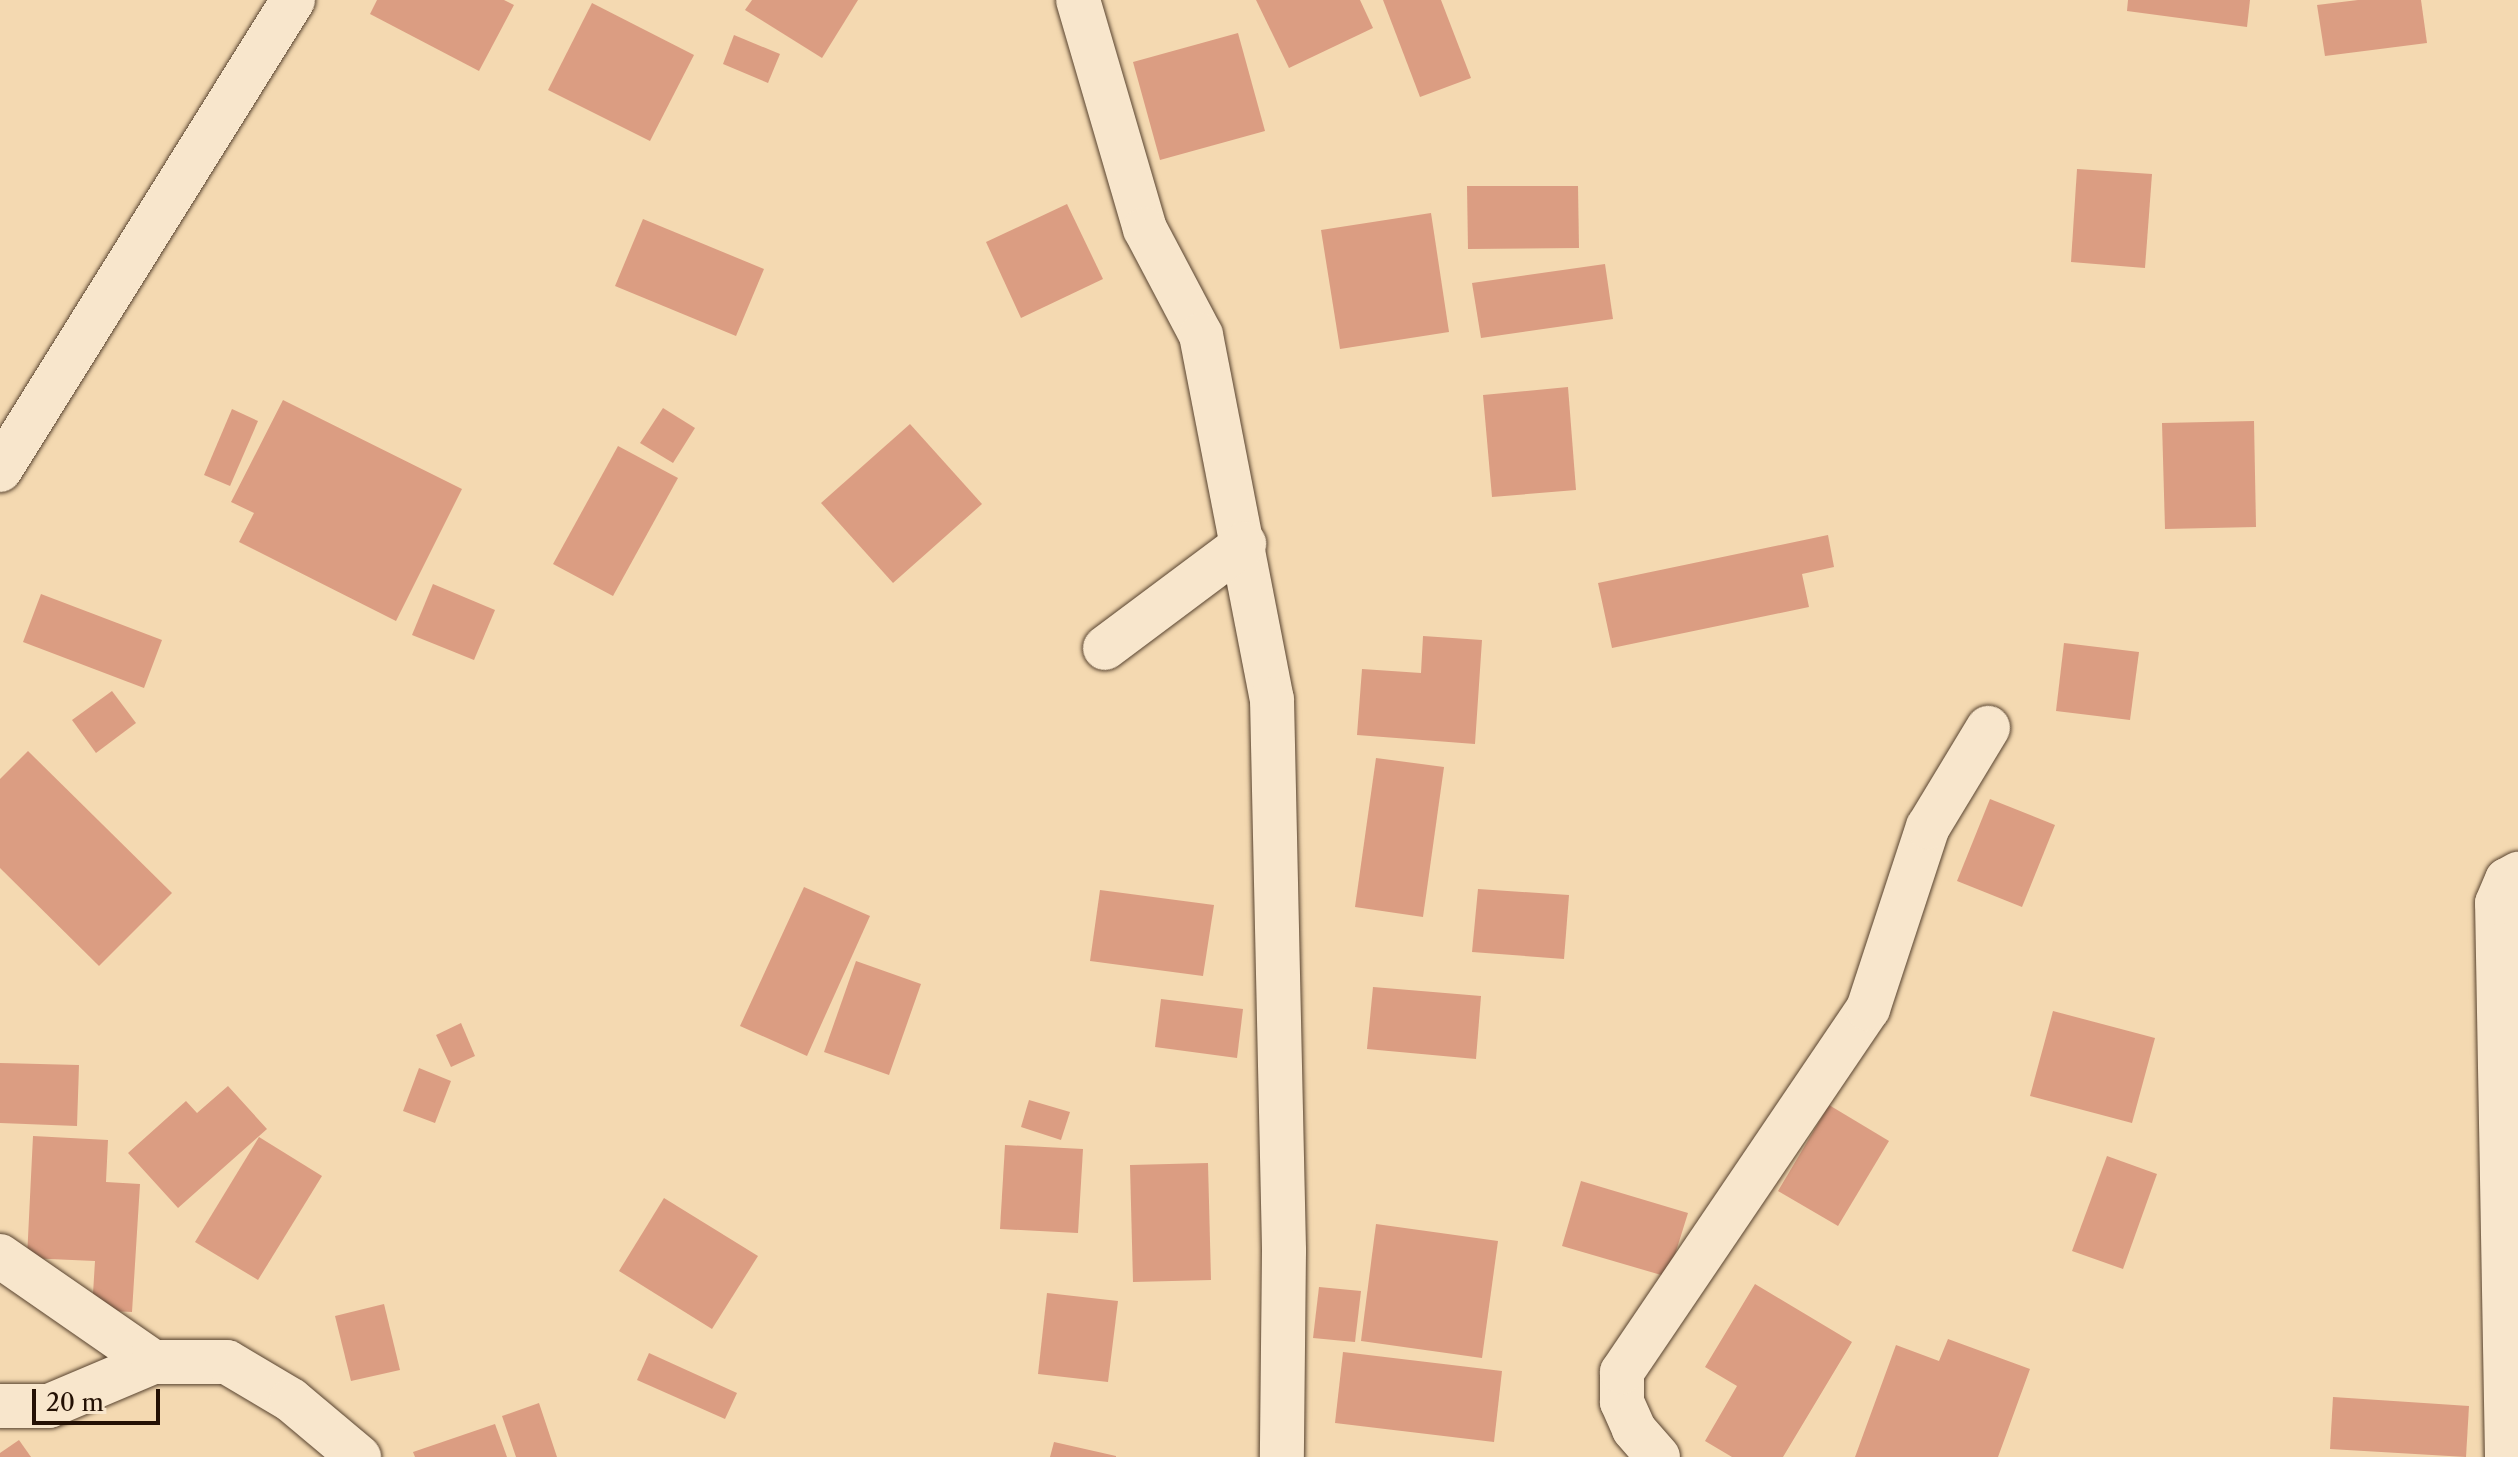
<!DOCTYPE html>
<style>
body{margin:0}
#map{position:relative;width:2518px;height:1457px;overflow:hidden;background:#f4d9b1;font-family:"Libre Caslon Text",serif}
div>[style]{position:absolute}
.building>*{inset:0;background:#db9d82}
.roads{filter:drop-shadow(0 0 2px #58432f) drop-shadow(0 0 2px #58432f)}
.minor>*{height:44px;margin:-22px;padding:0 22px;transform-origin:22px;border-radius:22px;background:#f8e6cc}
span{translate:-50% -50%;white-space:nowrap;text-align:center;line-height:1.15;-webkit-text-stroke:6px #f8e6cc;paint-order:stroke}
.scale{position:absolute;left:32px;top:1389px;width:128px;height:36px;box-sizing:border-box;border:4px solid #241104;border-top:0;padding-left:10px;font-size:24px;line-height:28px;white-space:nowrap;color:#241104;-webkit-text-stroke:6px #f8e6cc;paint-order:stroke}
</style>
<div id="map">
<div class="building">
<div style="clip-path:polygon(377px 0,504px 0,514px 5px,479px 71px,370px 14px)"></div>
<div style="clip-path:polygon(752px 0,858px 0,822px 58px,745px 10px)"></div>
<div style="clip-path:polygon(1256px 0,1360px 0,1373px 28px,1289px 68px)"></div>
<div style="clip-path:polygon(1383px 0,1441px 0,1471px 78px,1420px 97px)"></div>
<div style="clip-path:polygon(2128px 0,2250px 0,2247px 27px,2127px 11px)"></div>
<div style="clip-path:polygon(2358px 0,2421px 0,2427px 43px,2325px 56px,2317px 5px)"></div>
<div style="clip-path:polygon(592px 3px,694px 55px,650px 141px,548px 90px)"></div>
<div style="clip-path:polygon(1238px 33px,1265px 131px,1160px 160px,1133px 62px)"></div>
<div style="clip-path:polygon(734px 35px,780px 54px,768px 83px,723px 64px)"></div>
<div style="clip-path:polygon(2077px 169px,2152px 174px,2145px 268px,2071px 262px)"></div>
<div style="clip-path:polygon(1467px 186px,1578px 186px,1579px 248px,1468px 249px)"></div>
<div style="clip-path:polygon(1067px 204px,1103px 279px,1021px 318px,986px 242px)"></div>
<div style="clip-path:polygon(1431px 213px,1449px 332px,1340px 349px,1321px 230px)"></div>
<div style="clip-path:polygon(643px 219px,764px 269px,736px 336px,615px 286px)"></div>
<div style="clip-path:polygon(1605px 264px,1613px 319px,1481px 338px,1472px 283px)"></div>
<div style="clip-path:polygon(1568px 387px,1576px 490px,1492px 497px,1483px 395px)"></div>
<div style="clip-path:polygon(283px 400px,462px 489px,396px 621px,239px 542px,254px 513px,231px 502px)"></div>
<div style="clip-path:polygon(663px 408px,695px 428px,673px 463px,640px 443px)"></div>
<div style="clip-path:polygon(232px 409px,258px 421px,230px 486px,204px 475px)"></div>
<div style="clip-path:polygon(2254px 421px,2256px 527px,2165px 529px,2162px 423px)"></div>
<div style="clip-path:polygon(910px 424px,982px 504px,893px 583px,821px 503px)"></div>
<div style="clip-path:polygon(618px 446px,678px 478px,613px 596px,553px 564px)"></div>
<div style="clip-path:polygon(1828px 535px,1834px 567px,1802px 574px,1809px 607px,1612px 648px,1598px 583px)"></div>
<div style="clip-path:polygon(433px 584px,495px 610px,474px 660px,412px 635px)"></div>
<div style="clip-path:polygon(41px 594px,162px 640px,144px 688px,23px 642px)"></div>
<div style="clip-path:polygon(1423px 636px,1482px 640px,1475px 744px,1357px 735px,1362px 669px,1421px 673px)"></div>
<div style="clip-path:polygon(2064px 643px,2139px 652px,2130px 720px,2056px 711px)"></div>
<div style="clip-path:polygon(112px 691px,136px 723px,96px 753px,72px 720px)"></div>
<div style="clip-path:polygon(28px 751px,172px 893px,99px 966px,0 868px,0 779px)"></div>
<div style="clip-path:polygon(1376px 758px,1444px 767px,1423px 917px,1355px 907px)"></div>
<div style="clip-path:polygon(1990px 799px,2055px 825px,2022px 907px,1957px 881px)"></div>
<div style="clip-path:polygon(804px 887px,870px 916px,807px 1056px,740px 1026px)"></div>
<div style="clip-path:polygon(1478px 889px,1569px 895px,1564px 959px,1472px 952px)"></div>
<div style="clip-path:polygon(1100px 890px,1214px 905px,1203px 976px,1090px 961px)"></div>
<div style="clip-path:polygon(856px 961px,921px 984px,889px 1075px,824px 1052px)"></div>
<div style="clip-path:polygon(1373px 987px,1481px 996px,1476px 1059px,1367px 1049px)"></div>
<div style="clip-path:polygon(1161px 999px,1243px 1009px,1237px 1058px,1155px 1047px)"></div>
<div style="clip-path:polygon(2053px 1011px,2155px 1038px,2132px 1123px,2030px 1096px)"></div>
<div style="clip-path:polygon(461px 1023px,475px 1056px,451px 1067px,436px 1035px)"></div>
<div style="clip-path:polygon(0 1063px,79px 1065px,77px 1126px,0 1123px)"></div>
<div style="clip-path:polygon(419px 1068px,451px 1081px,435px 1123px,403px 1111px)"></div>
<div style="clip-path:polygon(228px 1086px,267px 1129px,178px 1208px,128px 1153px,186px 1101px,197px 1113px)"></div>
<div style="clip-path:polygon(1029px 1100px,1070px 1112px,1061px 1140px,1021px 1127px)"></div>
<div style="clip-path:polygon(1829px 1105px,1889px 1141px,1838px 1226px,1778px 1191px)"></div>
<div style="clip-path:polygon(33px 1136px,108px 1140px,106px 1182px,140px 1184px,132px 1312px,92px 1310px,95px 1261px,27px 1258px)"></div>
<div style="clip-path:polygon(259px 1137px,322px 1176px,258px 1280px,195px 1242px)"></div>
<div style="clip-path:polygon(1005px 1145px,1083px 1149px,1078px 1233px,1000px 1229px)"></div>
<div style="clip-path:polygon(2107px 1156px,2157px 1174px,2123px 1269px,2072px 1251px)"></div>
<div style="clip-path:polygon(1208px 1163px,1211px 1280px,1133px 1282px,1130px 1165px)"></div>
<div style="clip-path:polygon(1581px 1181px,1688px 1213px,1668px 1277px,1562px 1246px)"></div>
<div style="clip-path:polygon(664px 1198px,758px 1256px,712px 1329px,619px 1271px)"></div>
<div style="clip-path:polygon(1376px 1224px,1498px 1241px,1482px 1358px,1361px 1341px)"></div>
<div style="clip-path:polygon(1755px 1284px,1852px 1342px,1783px 1457px,1732px 1457px,1705px 1441px,1737px 1386px,1705px 1367px)"></div>
<div style="clip-path:polygon(1319px 1287px,1361px 1291px,1355px 1342px,1313px 1338px)"></div>
<div style="clip-path:polygon(1047px 1293px,1118px 1301px,1108px 1382px,1038px 1374px)"></div>
<div style="clip-path:polygon(384px 1304px,400px 1370px,351px 1381px,335px 1316px)"></div>
<div style="clip-path:polygon(1948px 1339px,2030px 1369px,1998px 1457px,1855px 1457px,1896px 1345px,1939px 1361px)"></div>
<div style="clip-path:polygon(1343px 1352px,1502px 1371px,1494px 1442px,1335px 1423px)"></div>
<div style="clip-path:polygon(649px 1353px,737px 1393px,725px 1419px,637px 1380px)"></div>
<div style="clip-path:polygon(2333px 1397px,2469px 1406px,2466px 1457px,2330px 1449px)"></div>
<div style="clip-path:polygon(539px 1403px,557px 1457px,516px 1457px,502px 1416px)"></div>
<div style="clip-path:polygon(495px 1424px,507px 1457px,415px 1457px,413px 1452px)"></div>
<div style="clip-path:polygon(19px 1440px,31px 1457px,0 1457px,0 1453px)"></div>
<div style="clip-path:polygon(1054px 1442px,1116px 1456px,1116px 1457px,1050px 1457px)"></div>
</div>
<div class="roads">
<div class="minor">
<div style="left:1078px;top:0;width:239px;rotate:73.7deg"></div>
<div style="left:1145px;top:229px;width:120px;rotate:62.2deg"></div>
<div style="left:1201px;top:335px;width:371px;rotate:79deg"></div>
<div style="left:1272px;top:699px;width:552px;rotate:88.75deg"></div>
<div style="left:1284px;top:1251px;width:206px;rotate:90.6deg"></div>
<div style="left:0;top:470px;width:554px;rotate:-58.06deg"></div>
<div style="left:1105px;top:648px;width:174px;rotate:-36.8deg"></div>
<div style="left:0;top:1256px;width:186px;rotate:34.7deg"></div>
<div style="left:0;top:1406px;width:49px"></div>
<div style="left:49px;top:1406px;width:113px;rotate:-22.9deg"></div>
<div style="left:153px;top:1362px;width:74px"></div>
<div style="left:227px;top:1362px;width:74px;rotate:30.7deg"></div>
<div style="left:291px;top:1400px;width:89px;rotate:40deg"></div>
<div style="left:1658px;top:1457px;width:37px;rotate:-131deg"></div>
<div style="left:1634px;top:1429px;width:30px;rotate:-114deg"></div>
<div style="left:1622px;top:1402px;width:30px;rotate:-90deg"></div>
<div style="left:1622px;top:1372px;width:439px;rotate:-55.9deg"></div>
<div style="left:1868px;top:1009px;width:192px;rotate:-71.8deg"></div>
<div style="left:1928px;top:827px;width:116px;rotate:-58.8deg"></div>
<div style="left:2507px;top:1457px;width:554px;rotate:-91.03deg"></div>
<div style="left:2497px;top:903px;width:25px;rotate:-67deg"></div>
<div style="left:2507px;top:880px;width:13px;rotate:-29deg"></div>
</div>
</div>
<div class="scale">20 m</div>
</div>
